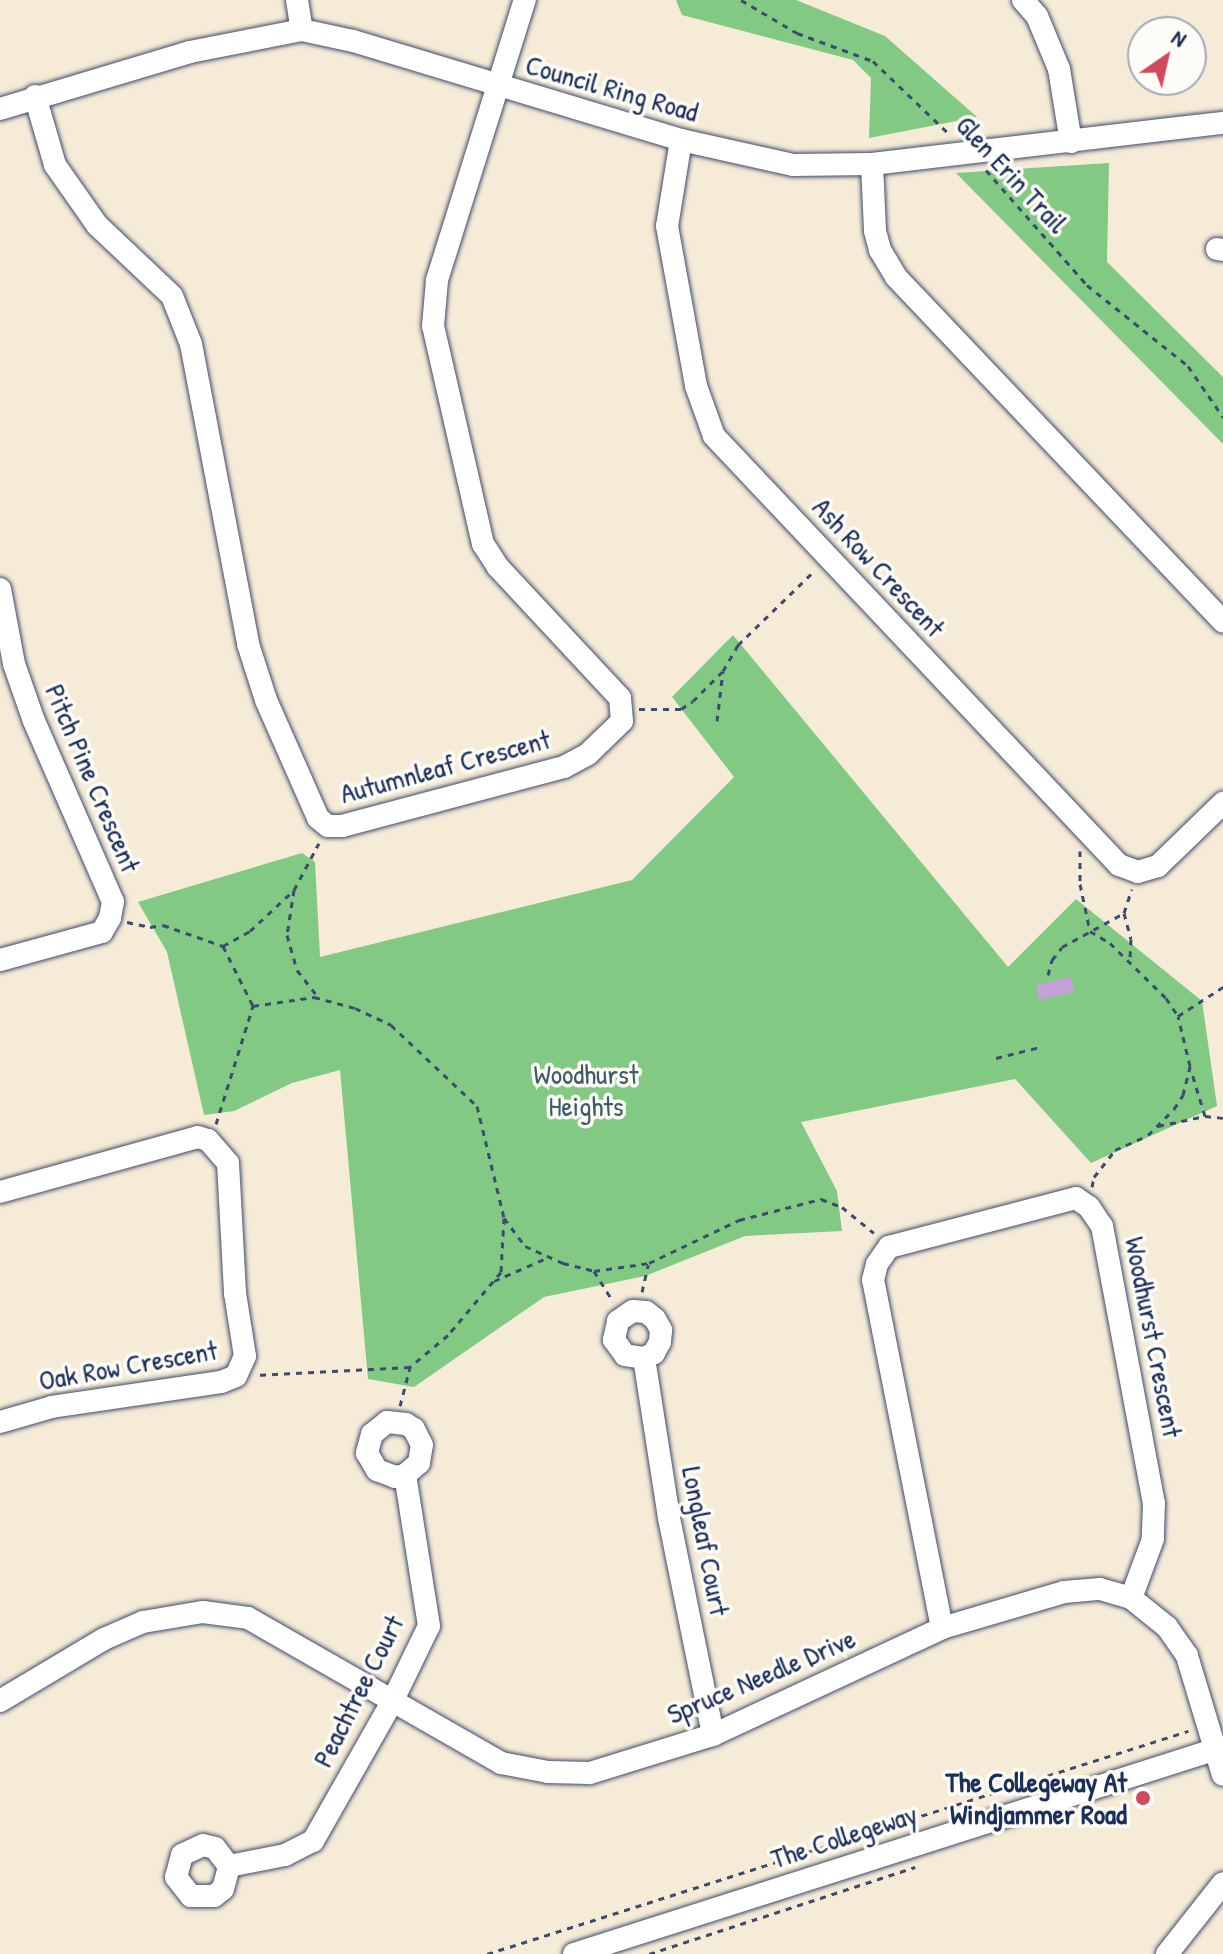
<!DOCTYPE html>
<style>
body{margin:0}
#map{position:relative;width:1223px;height:1954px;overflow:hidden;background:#f6ebd6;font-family:"Patrick Hand",sans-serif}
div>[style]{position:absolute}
.green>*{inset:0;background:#82c984}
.building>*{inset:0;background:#c5a1da}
.path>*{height:3px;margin-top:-1.5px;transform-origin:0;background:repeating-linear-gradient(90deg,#3c4b70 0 6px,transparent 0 12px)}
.roads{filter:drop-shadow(0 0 2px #3c4b70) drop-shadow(0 0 2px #3c4b70)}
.minor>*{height:22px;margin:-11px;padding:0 11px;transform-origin:11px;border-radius:11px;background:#fff}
.dots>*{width:22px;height:22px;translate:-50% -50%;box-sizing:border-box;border:4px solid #fdfcf7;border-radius:50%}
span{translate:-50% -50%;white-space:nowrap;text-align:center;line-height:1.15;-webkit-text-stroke:7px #fdfcf7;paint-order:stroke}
.street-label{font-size:28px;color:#1b2f5e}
.park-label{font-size:28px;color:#3a5d69}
.poi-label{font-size:28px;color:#1b2f5e;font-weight:700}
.right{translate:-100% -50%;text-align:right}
.north{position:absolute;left:1127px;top:16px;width:80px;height:80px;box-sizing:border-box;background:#fdfcf7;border:2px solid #a3aaba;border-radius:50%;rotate:34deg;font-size:22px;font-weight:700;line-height:32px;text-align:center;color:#1b2f5e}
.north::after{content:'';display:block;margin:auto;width:28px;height:36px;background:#d1495b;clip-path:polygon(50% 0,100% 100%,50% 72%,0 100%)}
</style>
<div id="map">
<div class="green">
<div style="clip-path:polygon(676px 0,796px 0,885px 36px,977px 117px,869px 138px,871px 78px,853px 60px,682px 15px)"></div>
<div style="clip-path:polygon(1109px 163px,1107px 262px,1223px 377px,1223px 444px,956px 173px)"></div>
<div style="clip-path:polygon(733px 635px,1008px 967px,1076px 899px,1202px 1001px,1217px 1106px,1091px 1163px,1015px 1079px,801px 1122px,837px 1191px,842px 1231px,745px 1236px,645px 1276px,544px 1297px,414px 1387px,368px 1379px,340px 1070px,292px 1083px,234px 1111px,204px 1115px,167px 952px,138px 902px,302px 853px,315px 862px,320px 957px,632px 880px,734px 777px,672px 697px)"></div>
</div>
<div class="building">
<div style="clip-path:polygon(1071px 977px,1074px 992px,1039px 1000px,1036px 985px)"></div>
</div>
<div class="path">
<div style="left:741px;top:0;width:65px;rotate:30.5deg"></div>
<div style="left:797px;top:33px;width:81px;rotate:20.2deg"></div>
<div style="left:873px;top:61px;width:105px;rotate:43.8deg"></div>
<div style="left:986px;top:170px;width:153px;rotate:48.7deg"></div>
<div style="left:1087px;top:285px;width:129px;rotate:38.7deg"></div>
<div style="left:1188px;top:366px;width:62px;rotate:55.5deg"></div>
<div style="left:639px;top:709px;width:42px"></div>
<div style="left:681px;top:709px;width:14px;rotate:-34deg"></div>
<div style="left:693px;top:701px;width:42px;rotate:-45deg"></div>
<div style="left:723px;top:671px;width:30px;rotate:-60deg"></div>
<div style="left:738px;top:645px;width:107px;rotate:-44.2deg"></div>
<div style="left:717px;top:721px;width:50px;rotate:-83.2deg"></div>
<div style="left:1080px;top:851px;width:33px;rotate:90deg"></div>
<div style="left:1080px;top:884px;width:48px;rotate:78deg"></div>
<div style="left:1090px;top:931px;width:23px;rotate:31deg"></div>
<div style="left:1110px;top:943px;width:78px;rotate:44.5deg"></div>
<div style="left:1166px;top:998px;width:22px;rotate:56deg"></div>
<div style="left:294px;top:890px;width:46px;rotate:98.8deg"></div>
<div style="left:287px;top:935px;width:36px;rotate:74deg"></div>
<div style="left:297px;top:970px;width:34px;rotate:52deg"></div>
<div style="left:1124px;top:913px;width:27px;rotate:75deg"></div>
<div style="left:1131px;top:939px;width:21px;rotate:93deg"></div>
<div style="left:127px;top:922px;width:24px;rotate:12deg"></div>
<div style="left:150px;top:927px;width:13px;rotate:-9deg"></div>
<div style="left:163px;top:925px;width:64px;rotate:19.3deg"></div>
<div style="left:223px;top:946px;width:67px;rotate:63.4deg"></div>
<div style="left:253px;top:1006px;width:62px;rotate:-8.4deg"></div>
<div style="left:314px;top:997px;width:42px;rotate:15deg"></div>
<div style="left:355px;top:1008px;width:40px;rotate:25deg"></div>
<div style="left:391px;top:1025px;width:118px;rotate:43.3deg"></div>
<div style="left:477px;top:1106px;width:115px;rotate:76.4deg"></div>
<div style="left:504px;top:1218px;width:54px;rotate:93.2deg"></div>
<div style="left:501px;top:1272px;width:82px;rotate:130.1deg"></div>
<div style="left:448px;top:1335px;width:50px;rotate:139.9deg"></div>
<div style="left:410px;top:1367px;width:154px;rotate:177deg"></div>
<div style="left:223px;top:946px;width:31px;rotate:-29deg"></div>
<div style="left:250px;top:931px;width:60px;rotate:-43deg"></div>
<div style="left:294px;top:890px;width:53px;rotate:-62deg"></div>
<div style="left:1048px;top:975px;width:16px;rotate:-75deg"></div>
<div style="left:1052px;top:960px;width:16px;rotate:-52deg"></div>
<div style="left:1062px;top:947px;width:71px;rotate:-28.7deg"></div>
<div style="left:1124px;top:913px;width:25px;rotate:-72deg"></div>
<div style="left:996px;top:1058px;width:45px;rotate:-14deg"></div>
<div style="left:1205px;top:1116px;width:18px;rotate:6deg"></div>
<div style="left:216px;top:1124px;width:124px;rotate:-72.6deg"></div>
<div style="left:1158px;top:1126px;width:48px;rotate:-12deg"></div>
<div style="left:1205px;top:1116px;width:48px;rotate:-106.9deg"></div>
<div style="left:1092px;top:1187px;width:10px;rotate:-79deg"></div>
<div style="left:1094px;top:1177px;width:34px;rotate:-52deg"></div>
<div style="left:1115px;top:1150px;width:36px;rotate:-24deg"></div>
<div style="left:1148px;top:1135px;width:37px;rotate:-45deg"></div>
<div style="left:1174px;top:1109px;width:17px;rotate:-57deg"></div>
<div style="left:1183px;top:1095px;width:30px;rotate:-76deg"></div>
<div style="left:1190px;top:1066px;width:51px;rotate:-103.5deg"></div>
<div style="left:1178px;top:1016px;width:54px;rotate:-32.8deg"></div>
<div style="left:504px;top:1218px;width:35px;rotate:53deg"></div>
<div style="left:525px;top:1246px;width:42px;rotate:24.1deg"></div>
<div style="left:563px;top:1263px;width:32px;rotate:14deg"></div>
<div style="left:594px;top:1271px;width:56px;rotate:-8.3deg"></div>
<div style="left:649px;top:1263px;width:100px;rotate:-25.5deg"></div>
<div style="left:739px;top:1220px;width:85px;rotate:-14.4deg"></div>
<div style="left:821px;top:1199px;width:22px;rotate:21deg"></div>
<div style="left:842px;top:1207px;width:41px;rotate:39.1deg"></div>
<div style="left:594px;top:1271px;width:36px;rotate:58deg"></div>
<div style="left:494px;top:1281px;width:60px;rotate:-23.6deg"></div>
<div style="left:642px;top:1292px;width:28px;rotate:-77deg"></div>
<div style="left:400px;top:1406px;width:40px;rotate:-75.6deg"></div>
<div style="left:487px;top:1954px;width:736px;rotate:-17.65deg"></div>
<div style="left:649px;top:1954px;width:280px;rotate:-18.1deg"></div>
</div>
<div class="roads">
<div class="minor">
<div style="left:297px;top:0;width:30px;rotate:81deg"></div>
<div style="left:1023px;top:0;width:21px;rotate:49deg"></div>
<div style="left:1037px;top:16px;width:57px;rotate:67.5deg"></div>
<div style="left:1059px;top:69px;width:74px;rotate:80.7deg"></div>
<div style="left:35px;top:96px;width:72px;rotate:73.8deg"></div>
<div style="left:55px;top:165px;width:73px;rotate:55deg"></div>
<div style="left:97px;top:225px;width:103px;rotate:43.4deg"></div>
<div style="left:172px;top:296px;width:52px;rotate:68.4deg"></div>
<div style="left:191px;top:344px;width:305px;rotate:79.2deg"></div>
<div style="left:248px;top:644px;width:59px;rotate:72.2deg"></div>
<div style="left:266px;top:700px;width:129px;rotate:66.2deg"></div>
<div style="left:318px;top:818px;width:13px;rotate:39deg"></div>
<div style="left:328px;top:826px;width:14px"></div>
<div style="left:342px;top:826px;width:230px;rotate:-14.9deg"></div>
<div style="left:564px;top:767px;width:27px;rotate:-28deg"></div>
<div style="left:588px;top:754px;width:47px;rotate:-44.1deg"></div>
<div style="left:622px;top:721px;width:23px;rotate:-95deg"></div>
<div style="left:620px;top:698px;width:179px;rotate:-133deg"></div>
<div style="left:498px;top:567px;width:27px;rotate:-123deg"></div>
<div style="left:483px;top:544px;width:224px;rotate:-102.9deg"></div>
<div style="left:433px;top:326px;width:46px;rotate:-85deg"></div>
<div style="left:437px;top:280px;width:294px;rotate:-72.6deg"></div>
<div style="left:0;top:109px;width:198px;rotate:-16.7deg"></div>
<div style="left:190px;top:52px;width:114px;rotate:-11.1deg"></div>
<div style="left:302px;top:30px;width:52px;rotate:12.2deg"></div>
<div style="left:353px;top:41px;width:343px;rotate:16.8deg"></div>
<div style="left:681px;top:140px;width:115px;rotate:12.6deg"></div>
<div style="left:793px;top:165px;width:79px;rotate:-0.7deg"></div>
<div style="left:872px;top:164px;width:353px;rotate:-6.7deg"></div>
<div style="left:681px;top:140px;width:87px;rotate:99.2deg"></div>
<div style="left:667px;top:226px;width:163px;rotate:79.7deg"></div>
<div style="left:696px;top:386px;width:53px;rotate:70.2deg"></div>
<div style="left:714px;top:436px;width:590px;rotate:46.65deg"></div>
<div style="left:1119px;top:865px;width:20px;rotate:20deg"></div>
<div style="left:1138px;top:872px;width:21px;rotate:-17deg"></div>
<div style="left:1158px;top:866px;width:91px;rotate:-44.1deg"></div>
<div style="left:872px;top:164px;width:67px;rotate:87.4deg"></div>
<div style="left:875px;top:231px;width:20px;rotate:75deg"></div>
<div style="left:880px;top:250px;width:31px;rotate:59deg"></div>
<div style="left:896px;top:277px;width:475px;rotate:46.5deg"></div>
<div style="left:1217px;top:249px;width:6px;rotate:9deg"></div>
<div style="left:0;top:589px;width:76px;rotate:79.4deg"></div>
<div style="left:14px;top:664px;width:60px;rotate:70.7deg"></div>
<div style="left:34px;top:721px;width:197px;rotate:66.4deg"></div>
<div style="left:113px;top:902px;width:16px;rotate:101deg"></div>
<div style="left:110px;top:918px;width:16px;rotate:120deg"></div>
<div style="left:102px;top:932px;width:106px;rotate:164.6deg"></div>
<div style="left:0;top:1192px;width:205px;rotate:-15.5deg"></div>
<div style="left:198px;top:1137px;width:10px;rotate:17deg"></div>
<div style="left:208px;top:1140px;width:30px;rotate:49deg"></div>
<div style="left:228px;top:1163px;width:130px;rotate:86.9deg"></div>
<div style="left:235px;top:1293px;width:64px;rotate:81deg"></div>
<div style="left:245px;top:1356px;width:22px;rotate:114deg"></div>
<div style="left:236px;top:1376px;width:16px;rotate:158deg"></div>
<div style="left:221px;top:1382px;width:171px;rotate:171.6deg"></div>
<div style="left:52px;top:1407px;width:54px;rotate:163.9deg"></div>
<div style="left:644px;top:1358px;width:19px;rotate:-171deg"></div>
<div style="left:625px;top:1355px;width:19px;rotate:-126deg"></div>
<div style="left:614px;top:1340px;width:19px;rotate:-78deg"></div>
<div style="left:618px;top:1321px;width:18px;rotate:-34deg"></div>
<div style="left:633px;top:1311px;width:13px;rotate:4deg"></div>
<div style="left:646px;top:1312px;width:11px;rotate:38deg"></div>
<div style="left:655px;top:1319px;width:13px;rotate:61deg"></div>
<div style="left:661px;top:1330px;width:12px;rotate:95deg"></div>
<div style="left:660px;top:1342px;width:13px;rotate:119deg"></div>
<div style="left:654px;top:1353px;width:11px;rotate:153deg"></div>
<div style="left:644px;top:1358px;width:162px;rotate:81.1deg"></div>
<div style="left:669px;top:1518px;width:221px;rotate:78.5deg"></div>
<div style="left:942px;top:1628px;width:355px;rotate:-101.2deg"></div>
<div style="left:873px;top:1280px;width:16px;rotate:-76deg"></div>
<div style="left:877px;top:1264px;width:21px;rotate:-55deg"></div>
<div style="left:889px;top:1247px;width:193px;rotate:-14.7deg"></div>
<div style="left:1076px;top:1198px;width:16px;rotate:35deg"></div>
<div style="left:1089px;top:1207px;width:23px;rotate:56deg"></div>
<div style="left:1102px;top:1226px;width:282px;rotate:79.4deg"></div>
<div style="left:1154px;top:1503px;width:36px;rotate:92deg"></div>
<div style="left:1153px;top:1539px;width:63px;rotate:110.4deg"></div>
<div style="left:0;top:1701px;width:121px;rotate:-30.8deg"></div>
<div style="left:104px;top:1639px;width:43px;rotate:-23.6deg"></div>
<div style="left:143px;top:1622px;width:61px;rotate:-9.5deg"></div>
<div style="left:203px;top:1612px;width:45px;rotate:7.6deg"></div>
<div style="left:248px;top:1618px;width:292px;rotate:29.8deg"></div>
<div style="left:501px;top:1763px;width:48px;rotate:10.8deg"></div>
<div style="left:548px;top:1772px;width:42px;rotate:1.4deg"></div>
<div style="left:590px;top:1773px;width:129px;rotate:-17.2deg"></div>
<div style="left:713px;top:1735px;width:253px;rotate:-25deg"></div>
<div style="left:942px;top:1628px;width:127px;rotate:-16.4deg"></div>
<div style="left:1064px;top:1592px;width:36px;rotate:-5deg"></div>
<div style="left:1100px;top:1589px;width:32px;rotate:16deg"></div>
<div style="left:1131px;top:1598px;width:46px;rotate:38.9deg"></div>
<div style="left:1167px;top:1627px;width:35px;rotate:55deg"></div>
<div style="left:1187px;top:1656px;width:124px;rotate:73.2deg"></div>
<div style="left:229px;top:1866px;width:23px;rotate:-128deg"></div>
<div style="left:215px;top:1848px;width:12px;rotate:-166deg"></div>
<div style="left:203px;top:1845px;width:23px;rotate:155deg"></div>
<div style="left:182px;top:1855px;width:23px;rotate:105deg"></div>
<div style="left:176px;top:1877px;width:24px;rotate:52deg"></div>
<div style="left:191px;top:1896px;width:23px"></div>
<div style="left:214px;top:1896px;width:11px;rotate:-38deg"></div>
<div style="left:223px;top:1889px;width:24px;rotate:-75deg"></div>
<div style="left:229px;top:1866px;width:57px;rotate:-11.1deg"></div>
<div style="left:285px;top:1855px;width:31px;rotate:-27deg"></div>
<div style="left:313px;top:1841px;width:162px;rotate:-60.4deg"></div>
<div style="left:393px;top:1700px;width:82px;rotate:-64.1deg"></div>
<div style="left:429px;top:1626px;width:153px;rotate:-99deg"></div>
<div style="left:405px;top:1475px;width:18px;rotate:-41deg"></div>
<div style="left:419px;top:1463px;width:18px;rotate:-81deg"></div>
<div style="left:422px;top:1445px;width:18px;rotate:-117deg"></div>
<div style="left:414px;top:1429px;width:9px;rotate:-148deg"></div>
<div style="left:406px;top:1424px;width:19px;rotate:-174deg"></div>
<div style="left:387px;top:1422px;width:19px;rotate:141deg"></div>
<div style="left:372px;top:1434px;width:20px;rotate:105deg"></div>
<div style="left:367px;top:1453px;width:20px;rotate:60deg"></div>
<div style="left:377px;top:1470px;width:19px;rotate:21deg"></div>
<div style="left:395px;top:1477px;width:10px;rotate:-11deg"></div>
<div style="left:574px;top:1954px;width:681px;rotate:-17.69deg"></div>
<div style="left:1167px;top:1954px;width:90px;rotate:-51.7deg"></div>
</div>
</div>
<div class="dots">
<div style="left:1143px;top:1798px;background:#d1495b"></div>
</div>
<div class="street-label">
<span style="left:612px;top:88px;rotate:16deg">Council Ring Road</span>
<span style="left:1012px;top:174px;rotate:47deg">Glen Erin Trail</span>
<span style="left:879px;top:567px;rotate:47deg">Ash Row Crescent</span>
<span style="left:445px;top:766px;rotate:-15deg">Autumnleaf Crescent</span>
<span style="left:93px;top:778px;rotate:67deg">Pitch Pine Crescent</span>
<span style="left:1154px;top:1337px;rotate:79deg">Woodhurst Crescent</span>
<span style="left:128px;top:1365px;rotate:-10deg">Oak Row Crescent</span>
<span style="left:706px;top:1541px;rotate:79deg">Longleaf Court</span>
<span style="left:761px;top:1676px;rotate:-23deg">Spruce Needle Drive</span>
<span style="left:358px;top:1691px;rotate:-63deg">Peachtree Court</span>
<span style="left:844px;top:1836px;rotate:-18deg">The Collegeway</span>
</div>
<div class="park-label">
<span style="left:586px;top:1090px">Woodhurst<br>Heights</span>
</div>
<div class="poi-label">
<span class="right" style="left:1127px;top:1798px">The Collegeway At<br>Windjammer Road</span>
</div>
<div class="north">N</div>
</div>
